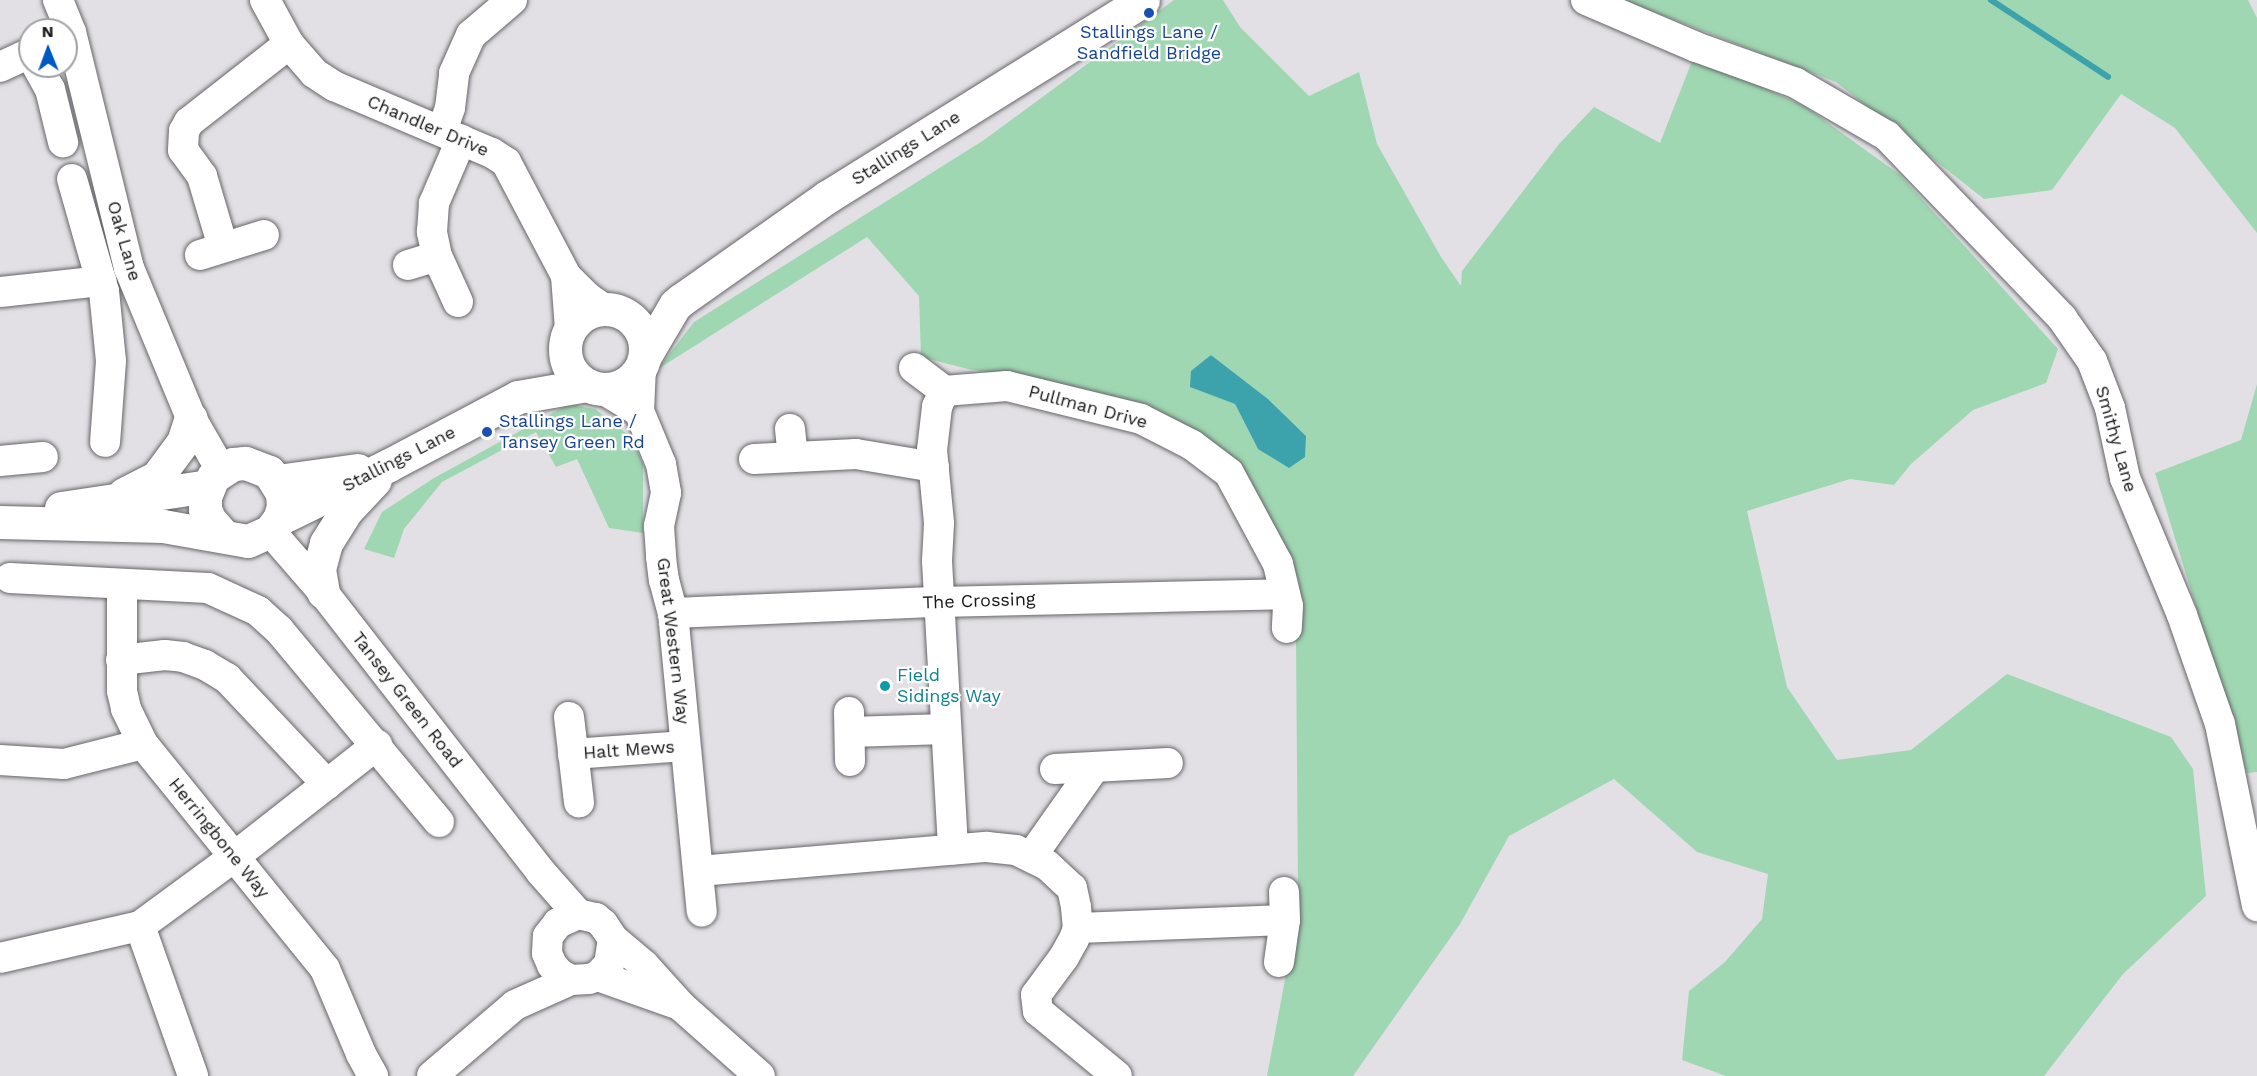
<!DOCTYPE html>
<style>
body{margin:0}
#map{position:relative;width:2257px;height:1076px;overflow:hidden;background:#e2e0e5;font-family:"Work Sans",sans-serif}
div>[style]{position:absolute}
.green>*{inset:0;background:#9fd7b2}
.water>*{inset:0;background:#3ca2ac}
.stream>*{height:6px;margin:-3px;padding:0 3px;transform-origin:3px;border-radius:3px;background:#3ca2ac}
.roads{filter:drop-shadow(0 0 2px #67656a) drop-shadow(0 0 2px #67656a)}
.minor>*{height:30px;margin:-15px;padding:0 15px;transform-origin:15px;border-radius:15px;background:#fff}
.major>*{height:33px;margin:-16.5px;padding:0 16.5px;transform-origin:16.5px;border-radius:16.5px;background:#fff}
.major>.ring{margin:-16.5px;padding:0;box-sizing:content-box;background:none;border:33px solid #fff;border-radius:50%}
.dots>*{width:16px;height:16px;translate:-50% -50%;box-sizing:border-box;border:3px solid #fff;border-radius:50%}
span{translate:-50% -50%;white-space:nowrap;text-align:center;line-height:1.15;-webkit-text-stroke:4.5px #fff;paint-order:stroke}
.transit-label{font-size:18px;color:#164399}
.left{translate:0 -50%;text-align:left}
.street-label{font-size:18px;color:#171618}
.culture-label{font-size:18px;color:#0d838f}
.north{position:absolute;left:18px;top:18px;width:60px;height:60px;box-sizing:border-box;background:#fff;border:2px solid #a2a2a3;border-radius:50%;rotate:359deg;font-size:16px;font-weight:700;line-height:24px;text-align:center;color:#171618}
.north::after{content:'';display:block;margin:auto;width:21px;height:27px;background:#0059c2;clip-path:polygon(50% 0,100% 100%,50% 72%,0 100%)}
</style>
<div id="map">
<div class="green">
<div style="clip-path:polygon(evenodd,1174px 0,1223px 0,1240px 27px,1309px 96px,1359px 72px,1377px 144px,1441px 257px,1461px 286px,1462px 271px,1559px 144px,1594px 107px,1660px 143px,1694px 56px,1806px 107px,1900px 175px,2058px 349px,2046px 383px,1973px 410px,1911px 464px,1894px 485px,1850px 479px,1747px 511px,1787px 687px,1837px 760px,1911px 750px,2007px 674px,2171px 737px,2193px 769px,2206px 896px,2123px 974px,2044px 1076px,1726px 1076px,1682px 1060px,1689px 991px,1725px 962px,1762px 919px,1768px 874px,1697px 852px,1614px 779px,1509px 836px,1460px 924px,1353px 1076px,1267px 1076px,1286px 974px,1298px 888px,1296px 642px,1288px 575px,1235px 464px,1041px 380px,968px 369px,921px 357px,919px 296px,867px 237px,658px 369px,694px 322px,984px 140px,1174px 0,1211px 355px,1268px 399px,1306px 436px,1258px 449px,1235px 404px,1191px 387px,1211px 355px)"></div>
<div style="clip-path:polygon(1623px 0,2248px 0,2257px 18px,2257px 233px,2175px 128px,2121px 94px,2052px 190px,1984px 199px,1836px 82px)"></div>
<div style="clip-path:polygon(2257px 384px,2257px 772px,2247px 773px,2155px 473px,2241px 440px)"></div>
<div style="clip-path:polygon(569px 404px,595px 409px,630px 436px,643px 464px,643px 533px,609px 528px,577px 459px,556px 467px,536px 432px,442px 482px,404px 529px,394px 558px,364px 549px,382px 512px,434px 478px)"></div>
</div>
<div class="water">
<div style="clip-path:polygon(1211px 355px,1268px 399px,1306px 436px,1305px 457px,1289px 468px,1258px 449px,1235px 404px,1190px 387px,1191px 371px)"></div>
</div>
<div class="stream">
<div style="left:1991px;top:0;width:140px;rotate:33.3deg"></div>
</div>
<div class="roads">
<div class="minor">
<div style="left:58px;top:0;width:35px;rotate:68deg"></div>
<div style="left:71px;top:32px;width:243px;rotate:76.2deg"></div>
<div style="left:129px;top:268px;width:162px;rotate:67.5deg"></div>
<div style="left:191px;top:418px;width:60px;rotate:60deg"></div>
<div style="left:265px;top:0;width:50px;rotate:61.4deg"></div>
<div style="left:289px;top:44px;width:38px;rotate:49deg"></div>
<div style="left:314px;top:73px;width:24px;rotate:33deg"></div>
<div style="left:334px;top:86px;width:172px;rotate:23deg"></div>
<div style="left:492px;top:153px;width:17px;rotate:33deg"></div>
<div style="left:506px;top:162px;width:129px;rotate:62.2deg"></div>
<div style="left:566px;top:276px;width:30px;rotate:45deg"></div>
<div style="left:587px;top:297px;width:21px;rotate:35deg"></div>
<div style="left:1586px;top:0;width:120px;rotate:23.1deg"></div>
<div style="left:1696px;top:47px;width:106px;rotate:19.8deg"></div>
<div style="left:1796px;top:83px;width:105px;rotate:30.2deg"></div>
<div style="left:1887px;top:136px;width:252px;rotate:46.1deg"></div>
<div style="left:2062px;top:318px;width:52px;rotate:55.1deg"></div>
<div style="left:2092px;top:361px;width:50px;rotate:69deg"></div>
<div style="left:2110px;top:408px;width:72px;rotate:77.9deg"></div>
<div style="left:2125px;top:478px;width:148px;rotate:67.4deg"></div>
<div style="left:2182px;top:615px;width:115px;rotate:70.8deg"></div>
<div style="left:2220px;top:724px;width:186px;rotate:78.5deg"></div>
<div style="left:37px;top:66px;width:26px;rotate:61deg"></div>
<div style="left:50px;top:89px;width:55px;rotate:76.2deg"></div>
<div style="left:0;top:67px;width:33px;rotate:-25deg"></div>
<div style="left:442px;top:131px;width:24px;rotate:-71deg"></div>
<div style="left:450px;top:108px;width:35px;rotate:-83deg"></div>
<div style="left:454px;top:73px;width:42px;rotate:-65.9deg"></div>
<div style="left:471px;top:35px;width:54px;rotate:-40.5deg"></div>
<div style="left:72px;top:179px;width:116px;rotate:74.1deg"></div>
<div style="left:104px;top:291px;width:70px;rotate:84.3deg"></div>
<div style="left:111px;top:361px;width:81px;rotate:94.2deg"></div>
<div style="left:223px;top:247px;width:74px;rotate:-106.5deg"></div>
<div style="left:202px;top:176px;width:32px;rotate:-126deg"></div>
<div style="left:183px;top:150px;width:19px;rotate:-87deg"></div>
<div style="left:184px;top:131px;width:10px;rotate:-61deg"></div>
<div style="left:189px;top:122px;width:127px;rotate:-38deg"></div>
<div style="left:200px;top:255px;width:67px;rotate:-17.4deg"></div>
<div style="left:408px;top:265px;width:30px;rotate:-17deg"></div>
<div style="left:566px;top:276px;width:53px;rotate:85.7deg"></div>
<div style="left:0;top:292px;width:102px;rotate:-6.2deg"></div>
<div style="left:458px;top:302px;width:51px;rotate:-114.5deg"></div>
<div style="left:437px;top:256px;width:25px;rotate:-102deg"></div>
<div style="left:432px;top:232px;width:29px;rotate:-86deg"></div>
<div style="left:434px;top:203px;width:69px;rotate:-66.8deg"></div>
<div style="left:641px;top:367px;width:44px;rotate:92.6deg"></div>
<div style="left:639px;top:411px;width:57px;rotate:67.5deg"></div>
<div style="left:661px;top:464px;width:29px;rotate:80deg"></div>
<div style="left:666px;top:493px;width:34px;rotate:102deg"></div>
<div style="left:659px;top:526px;width:31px;rotate:86deg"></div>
<div style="left:661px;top:557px;width:23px;rotate:83deg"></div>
<div style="left:664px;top:580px;width:34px;rotate:75deg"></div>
<div style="left:673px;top:613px;width:300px;rotate:84.5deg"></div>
<div style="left:914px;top:368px;width:38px;rotate:37deg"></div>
<div style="left:604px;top:390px;width:41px;rotate:31deg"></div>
<div style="left:944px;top:391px;width:63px;rotate:-4.5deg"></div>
<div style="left:1007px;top:386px;width:138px;rotate:13.8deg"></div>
<div style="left:1141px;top:419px;width:57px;rotate:27deg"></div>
<div style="left:1192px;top:445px;width:46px;rotate:37.1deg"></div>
<div style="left:1229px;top:473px;width:103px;rotate:61.7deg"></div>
<div style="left:1278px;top:564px;width:43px;rotate:76.6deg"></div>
<div style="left:1288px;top:606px;width:22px;rotate:93deg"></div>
<div style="left:944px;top:391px;width:17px;rotate:114deg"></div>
<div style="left:937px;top:407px;width:43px;rotate:96.6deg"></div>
<div style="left:932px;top:450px;width:73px;rotate:84.5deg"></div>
<div style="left:939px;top:523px;width:38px;rotate:93deg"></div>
<div style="left:937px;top:561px;width:289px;rotate:86.8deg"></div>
<div style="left:790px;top:429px;width:28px;rotate:84deg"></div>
<div style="left:754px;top:459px;width:102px;rotate:-2.8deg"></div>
<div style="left:856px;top:454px;width:79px;rotate:9.5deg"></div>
<div style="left:0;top:461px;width:43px;rotate:-5.3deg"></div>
<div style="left:270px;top:531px;width:81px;rotate:49deg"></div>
<div style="left:323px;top:592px;width:353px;rotate:52.1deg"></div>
<div style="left:540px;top:871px;width:57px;rotate:48.5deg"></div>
<div style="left:10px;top:578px;width:198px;rotate:2.9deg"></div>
<div style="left:208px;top:588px;width:55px;rotate:24.7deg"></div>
<div style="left:258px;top:611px;width:28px;rotate:42deg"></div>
<div style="left:279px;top:630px;width:250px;rotate:50.2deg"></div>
<div style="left:122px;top:584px;width:107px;rotate:90deg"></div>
<div style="left:122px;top:691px;width:18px;rotate:77deg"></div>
<div style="left:126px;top:709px;width:39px;rotate:64deg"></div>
<div style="left:143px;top:744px;width:289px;rotate:51deg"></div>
<div style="left:325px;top:969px;width:92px;rotate:67deg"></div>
<div style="left:361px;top:1054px;width:25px;rotate:61deg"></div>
<div style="left:673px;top:613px;width:266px;rotate:-2.4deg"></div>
<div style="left:939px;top:602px;width:346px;rotate:-1.3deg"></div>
<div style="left:121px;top:660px;width:44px;rotate:-6.5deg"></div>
<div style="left:165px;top:655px;width:18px;rotate:6deg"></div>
<div style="left:183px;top:657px;width:23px;rotate:20deg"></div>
<div style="left:205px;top:665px;width:26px;rotate:31deg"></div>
<div style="left:227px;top:678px;width:146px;rotate:46.7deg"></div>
<div style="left:849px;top:712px;width:49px;rotate:88.8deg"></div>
<div style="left:569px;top:717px;width:86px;rotate:83.3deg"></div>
<div style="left:850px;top:732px;width:96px;rotate:-1.8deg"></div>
<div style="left:573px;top:754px;width:112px;rotate:-4.1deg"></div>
<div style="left:0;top:760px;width:64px;rotate:3.6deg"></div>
<div style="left:64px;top:764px;width:81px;rotate:-14.2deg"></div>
<div style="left:1055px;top:769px;width:113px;rotate:-3deg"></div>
<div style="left:1031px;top:857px;width:109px;rotate:-54.7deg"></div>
<div style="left:699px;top:871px;width:289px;rotate:-4.8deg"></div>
<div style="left:987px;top:847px;width:29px;rotate:6deg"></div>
<div style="left:1016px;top:850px;width:34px;rotate:26deg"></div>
<div style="left:1047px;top:865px;width:34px;rotate:43deg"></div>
<div style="left:1072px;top:888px;width:19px;rotate:78deg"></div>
<div style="left:1076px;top:907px;width:21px;rotate:85deg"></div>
<div style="left:1078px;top:928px;width:12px;rotate:110deg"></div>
<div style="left:1074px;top:939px;width:21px;rotate:119deg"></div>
<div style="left:1064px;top:957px;width:47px;rotate:126.4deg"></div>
<div style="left:1036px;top:995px;width:16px;rotate:83deg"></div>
<div style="left:1038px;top:1011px;width:102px;rotate:39.4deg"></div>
<div style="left:140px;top:926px;width:159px;rotate:70.5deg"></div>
<div style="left:1078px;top:928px;width:207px;rotate:-2.2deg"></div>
<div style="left:613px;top:939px;width:25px;rotate:99deg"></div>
<div style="left:609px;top:964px;width:16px;rotate:133deg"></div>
<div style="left:598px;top:976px;width:9px;rotate:162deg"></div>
<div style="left:589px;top:979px;width:18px;rotate:177deg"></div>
<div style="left:571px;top:980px;width:13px;rotate:-151deg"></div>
<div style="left:560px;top:974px;width:12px;rotate:-132deg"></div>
<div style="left:552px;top:965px;width:13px;rotate:-113deg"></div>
<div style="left:547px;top:953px;width:17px;rotate:-87deg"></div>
<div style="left:548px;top:936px;width:16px;rotate:-52deg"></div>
<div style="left:558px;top:923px;width:22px;rotate:-24deg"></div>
<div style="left:578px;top:914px;width:18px;rotate:13deg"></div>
<div style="left:596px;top:918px;width:9px;rotate:41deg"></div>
<div style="left:603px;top:924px;width:18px;rotate:56deg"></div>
<div style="left:613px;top:939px;width:40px;rotate:40deg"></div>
<div style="left:644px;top:965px;width:57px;rotate:47.9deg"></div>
<div style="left:682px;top:1007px;width:104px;rotate:41.5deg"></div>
<div style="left:0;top:958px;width:144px;rotate:-12.9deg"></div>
<div style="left:140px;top:926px;width:117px;rotate:-36.3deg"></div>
<div style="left:234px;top:857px;width:182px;rotate:-38.1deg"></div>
<div style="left:1279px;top:962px;width:42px;rotate:-81.9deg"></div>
<div style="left:1285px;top:920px;width:28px;rotate:-92deg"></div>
<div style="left:598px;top:976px;width:81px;rotate:19.6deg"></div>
<div style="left:432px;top:1076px;width:109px;rotate:-40.5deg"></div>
<div style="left:515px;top:1005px;width:61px;rotate:-24.1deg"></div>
</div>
<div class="major">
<div class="ring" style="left:565px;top:309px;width:47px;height:47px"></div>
<div style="left:645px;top:356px;width:59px;rotate:-59.5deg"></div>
<div style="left:675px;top:305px;width:8px;rotate:-40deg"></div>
<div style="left:681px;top:300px;width:179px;rotate:-35.2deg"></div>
<div style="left:827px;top:197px;width:372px;rotate:-31.9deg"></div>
<div style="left:277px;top:481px;width:81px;rotate:-7.8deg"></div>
<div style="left:124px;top:494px;width:37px;rotate:-27deg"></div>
<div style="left:157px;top:477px;width:44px;rotate:-53.4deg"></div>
<div style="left:183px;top:442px;width:25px;rotate:-72deg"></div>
<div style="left:61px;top:508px;width:149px;rotate:-8.5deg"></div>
<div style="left:279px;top:519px;width:123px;rotate:-26.1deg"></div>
<div style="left:389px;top:465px;width:146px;rotate:-27.8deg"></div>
<div style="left:518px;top:397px;width:70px;rotate:-9.9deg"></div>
<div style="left:0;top:522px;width:163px;rotate:1.4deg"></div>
<div style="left:163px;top:526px;width:86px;rotate:10deg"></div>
<div style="left:248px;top:541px;width:24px;rotate:-24deg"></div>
<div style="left:270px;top:531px;width:15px;rotate:-53deg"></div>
<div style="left:279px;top:519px;width:13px;rotate:-72deg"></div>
<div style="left:283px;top:507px;width:14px;rotate:-94deg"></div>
<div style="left:282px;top:493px;width:25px;rotate:-122deg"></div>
<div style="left:269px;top:472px;width:26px;rotate:-159deg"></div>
<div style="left:245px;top:463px;width:12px;rotate:175deg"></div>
<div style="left:233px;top:464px;width:24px;rotate:147deg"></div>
<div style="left:213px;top:477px;width:22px;rotate:112deg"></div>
<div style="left:205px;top:497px;width:12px;rotate:90deg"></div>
<div style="left:205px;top:509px;width:11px;rotate:68deg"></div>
<div style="left:209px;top:519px;width:23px;rotate:49deg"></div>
<div style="left:323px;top:592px;width:23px;rotate:-100deg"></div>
<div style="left:319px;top:569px;width:27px;rotate:-75deg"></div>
<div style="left:326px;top:543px;width:38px;rotate:-58deg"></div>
<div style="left:346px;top:511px;width:42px;rotate:-46.9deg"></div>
</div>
</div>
<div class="dots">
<div style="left:1149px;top:13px;background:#1a4fb4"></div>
<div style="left:487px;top:432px;background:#1a4fb4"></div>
<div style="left:885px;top:686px;background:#0f9aa8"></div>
</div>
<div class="transit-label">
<span style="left:1149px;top:43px">Stallings Lane /<br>Sandfield Bridge</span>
<span class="left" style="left:499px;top:432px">Stallings Lane /<br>Tansey Green Rd</span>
</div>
<div class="street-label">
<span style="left:428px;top:126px;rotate:23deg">Chandler Drive</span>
<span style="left:906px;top:148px;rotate:-32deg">Stallings Lane</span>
<span style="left:124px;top:241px;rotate:74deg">Oak Lane</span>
<span style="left:1088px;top:407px;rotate:15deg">Pullman Drive</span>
<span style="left:2116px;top:439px;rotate:74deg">Smithy Lane</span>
<span style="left:399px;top:459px;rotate:-27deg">Stallings Lane</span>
<span style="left:979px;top:601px;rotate:-2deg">The Crossing</span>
<span style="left:673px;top:641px;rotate:83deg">Great Western Way</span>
<span style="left:407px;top:700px;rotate:52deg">Tansey Green Road</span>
<span style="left:629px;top:750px;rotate:-4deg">Halt Mews</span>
<span style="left:219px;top:838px;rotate:51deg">Herringbone Way</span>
</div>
<div class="culture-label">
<span class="left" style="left:897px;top:686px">Field<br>Sidings Way</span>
</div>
<div class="north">N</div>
</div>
